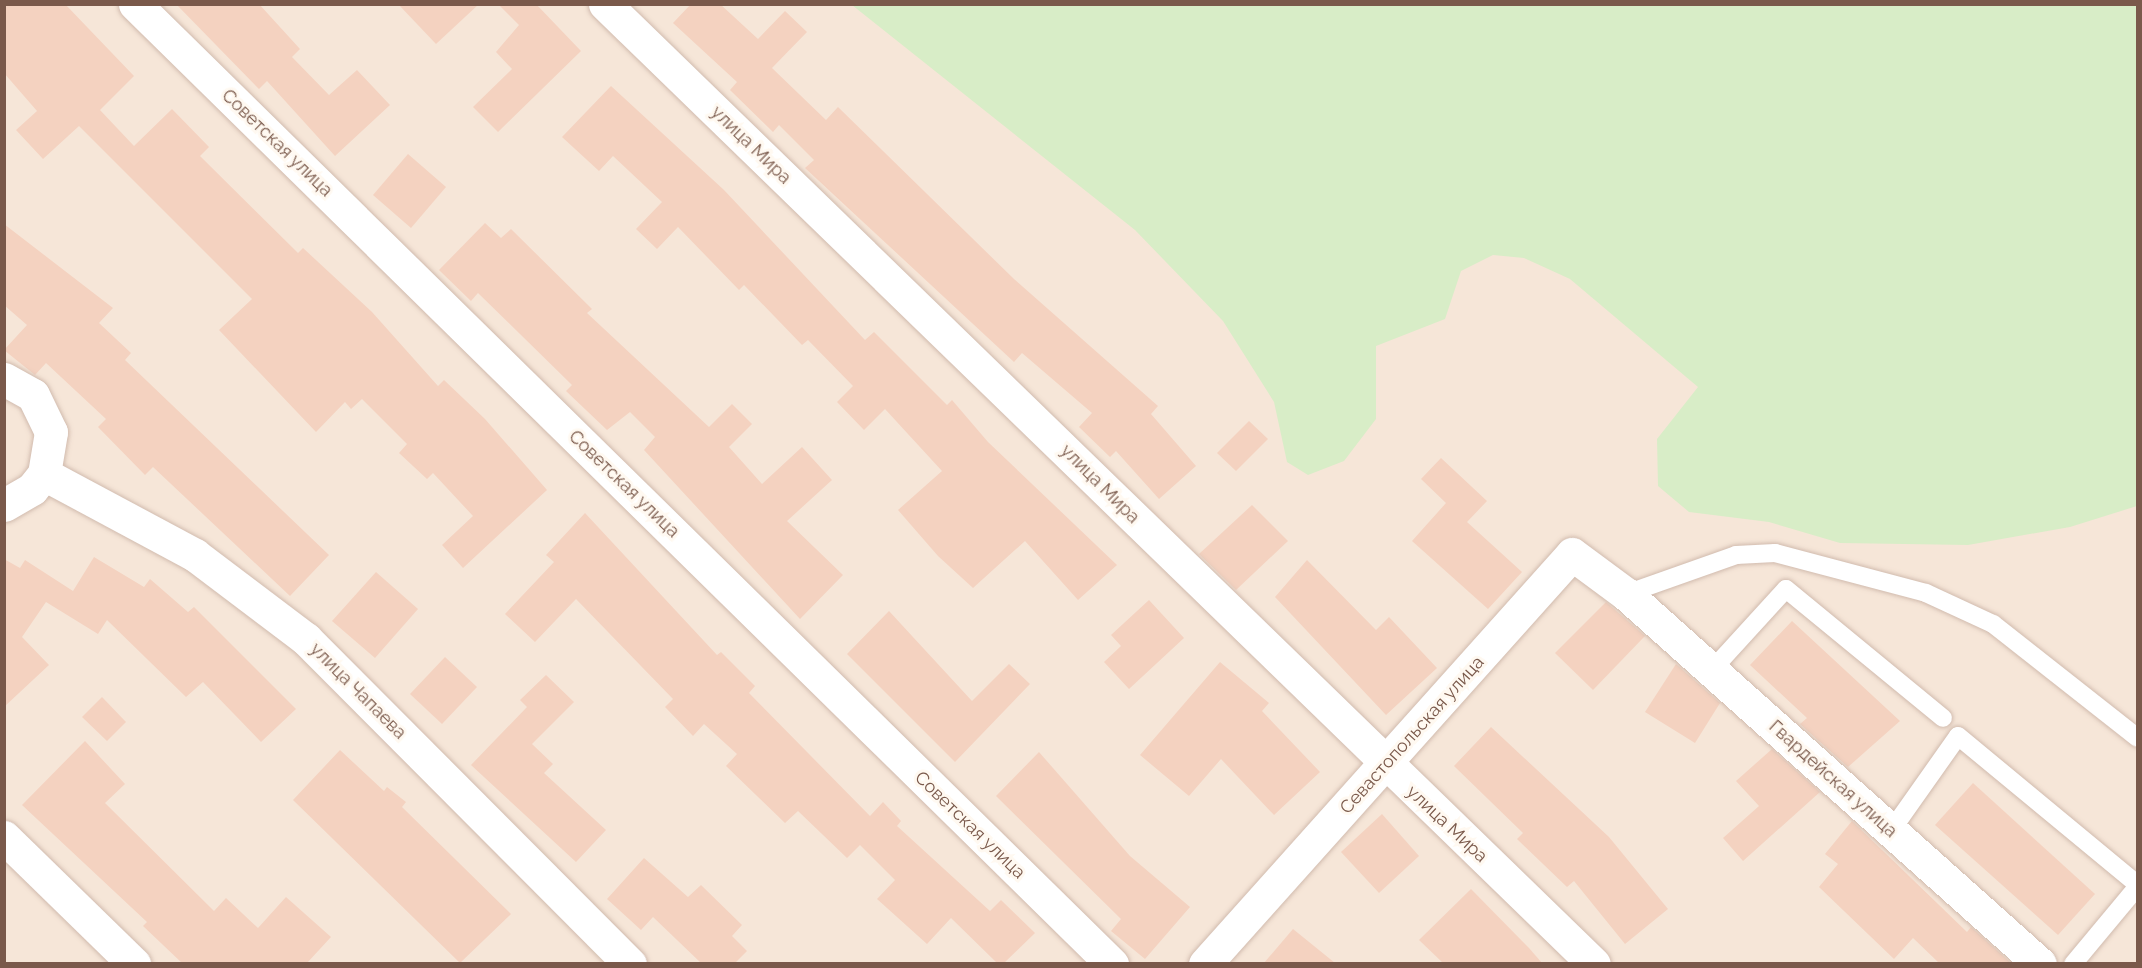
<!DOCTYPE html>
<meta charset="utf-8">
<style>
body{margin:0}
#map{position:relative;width:2142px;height:968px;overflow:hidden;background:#fdf5ea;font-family:Raleway,sans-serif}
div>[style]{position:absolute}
.residential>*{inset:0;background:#f6e6d8}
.green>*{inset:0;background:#d8edc7}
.building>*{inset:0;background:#f4d2c0}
.roads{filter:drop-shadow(0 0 2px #d1bbae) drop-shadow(0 0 2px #d1bbae)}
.service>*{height:18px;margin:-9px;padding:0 9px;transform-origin:9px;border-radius:9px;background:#fff}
.minor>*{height:33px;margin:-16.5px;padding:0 16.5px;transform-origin:16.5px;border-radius:16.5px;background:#fff}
span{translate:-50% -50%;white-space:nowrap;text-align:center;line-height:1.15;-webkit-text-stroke:6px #fff9f1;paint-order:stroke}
.street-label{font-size:18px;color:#7a594b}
.frame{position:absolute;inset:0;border:6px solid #7a594b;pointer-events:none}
</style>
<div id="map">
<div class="residential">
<div style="clip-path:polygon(5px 5px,2137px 5px,2137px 963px,5px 963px)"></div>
</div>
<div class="green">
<div style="clip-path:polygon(852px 5px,2137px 5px,2137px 506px,2070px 527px,1968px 545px,1840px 543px,1769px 522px,1689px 512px,1658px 486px,1657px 439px,1698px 387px,1570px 279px,1524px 258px,1493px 255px,1461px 271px,1445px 319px,1376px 346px,1376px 419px,1344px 461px,1308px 475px,1287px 462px,1274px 402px,1223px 321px,1135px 230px)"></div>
</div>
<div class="building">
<div style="clip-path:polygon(4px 4px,65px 4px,134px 76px,100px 110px,134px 146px,172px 109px,209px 147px,200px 156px,298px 253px,303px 248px,372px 312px,438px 386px,444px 380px,485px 419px,547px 490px,463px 568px,442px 545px,473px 516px,433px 473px,427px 479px,399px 453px,407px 444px,362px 399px,351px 409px,345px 402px,316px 432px,219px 330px,252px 299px,79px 126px,43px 159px,16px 130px,37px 111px,4px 73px)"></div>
<div style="clip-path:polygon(176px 4px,259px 4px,300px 49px,292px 57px,329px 95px,357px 70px,390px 105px,335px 156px,267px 81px,259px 89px)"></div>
<div style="clip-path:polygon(398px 4px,479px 4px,436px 44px)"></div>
<div style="clip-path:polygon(498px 4px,536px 4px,581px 51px,498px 132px,473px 107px,512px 69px,496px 52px,519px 25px)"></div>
<div style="clip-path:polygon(691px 4px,720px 4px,758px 39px,785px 11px,807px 32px,772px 68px,826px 120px,838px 107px,1014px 279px,1158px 406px,1151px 414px,1196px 466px,1159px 499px,1116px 451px,1110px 457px,1079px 427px,1092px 413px,1022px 353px,1014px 362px,805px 168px,814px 160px,779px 125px,773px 132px,730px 90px,737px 82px,673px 23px)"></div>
<div style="clip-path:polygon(611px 86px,724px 190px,865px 340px,874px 332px,947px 405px,952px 400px,988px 442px,1117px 565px,1078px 600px,1025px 541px,973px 588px,938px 556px,898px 510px,942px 471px,885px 409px,864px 430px,837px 402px,853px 386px,808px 340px,802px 345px,744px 285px,739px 290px,678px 227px,657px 249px,636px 229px,662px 202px,613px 156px,599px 171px,562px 137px)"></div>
<div style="clip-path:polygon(408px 154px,446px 187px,411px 228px,373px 195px)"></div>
<div style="clip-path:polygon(485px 223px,501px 238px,511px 229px,592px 309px,587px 313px,709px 427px,732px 404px,752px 424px,729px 447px,762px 484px,802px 447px,832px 480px,787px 521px,843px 575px,800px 619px,644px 450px,655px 437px,630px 412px,607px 430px,566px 391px,572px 385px,478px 293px,471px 301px,439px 270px)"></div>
<div style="clip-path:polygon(4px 224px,113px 308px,99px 323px,131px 353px,125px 360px,329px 555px,290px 596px,153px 467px,145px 475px,98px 427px,106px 419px,46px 363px,35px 375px,4px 350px,27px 325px,4px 305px)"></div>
<div style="clip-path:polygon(1249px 421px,1268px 439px,1236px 471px,1217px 453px)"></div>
<div style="clip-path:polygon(1441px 458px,1487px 501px,1467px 522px,1522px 572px,1488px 609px,1412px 541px,1446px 503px,1421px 479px)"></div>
<div style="clip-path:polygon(1252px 505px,1288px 541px,1236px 590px,1199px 554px)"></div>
<div style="clip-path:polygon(585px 513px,717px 655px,721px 652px,755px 686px,749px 693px,870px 816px,883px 802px,901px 821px,897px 826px,990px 911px,1001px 900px,1035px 933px,1004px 963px,997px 963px,951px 918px,927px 944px,877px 899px,895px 880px,860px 845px,847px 858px,798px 811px,785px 823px,726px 766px,737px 754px,704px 724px,693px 736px,665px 707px,673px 699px,576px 599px,535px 642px,505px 614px,554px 562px,546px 555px)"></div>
<div style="clip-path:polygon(94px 557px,144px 587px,150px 579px,188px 612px,194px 607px,296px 709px,261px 742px,203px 682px,186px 697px,107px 620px,98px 634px,46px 602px,22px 637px,49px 665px,4px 707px,4px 559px,20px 568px,25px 560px,73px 591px)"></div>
<div style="clip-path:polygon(1307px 560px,1376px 630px,1389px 617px,1437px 668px,1386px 715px,1275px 597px)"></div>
<div style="clip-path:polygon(376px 572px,418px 609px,375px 658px,332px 621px)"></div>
<div style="clip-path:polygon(1149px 600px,1184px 638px,1129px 689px,1104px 662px,1121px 646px,1111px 635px)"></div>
<div style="clip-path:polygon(1606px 602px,1645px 636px,1593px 690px,1555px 653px)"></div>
<div style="clip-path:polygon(889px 611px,972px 701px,1009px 664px,1030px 684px,955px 762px,847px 654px)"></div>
<div style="clip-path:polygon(1792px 621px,1900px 721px,1848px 767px,1800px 724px,1807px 718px,1750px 665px)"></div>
<div style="clip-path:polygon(445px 657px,477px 687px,442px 724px,410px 694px)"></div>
<div style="clip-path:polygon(1220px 662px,1269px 703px,1262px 711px,1320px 772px,1274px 815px,1221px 759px,1189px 796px,1140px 755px)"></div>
<div style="clip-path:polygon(1676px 664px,1720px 703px,1695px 743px,1645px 712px)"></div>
<div style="clip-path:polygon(546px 675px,574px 702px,532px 744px,553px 764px,544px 773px,606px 830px,576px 862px,471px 765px,527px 707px,520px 700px)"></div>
<div style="clip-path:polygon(102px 697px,126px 722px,107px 741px,82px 717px)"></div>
<div style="clip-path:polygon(1491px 727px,1609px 837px,1668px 909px,1625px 944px,1574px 881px,1567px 887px,1517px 839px,1523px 833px,1454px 766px)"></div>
<div style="clip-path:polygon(85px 741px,125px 784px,105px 803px,214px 911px,226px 898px,258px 928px,286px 897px,331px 937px,307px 963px,182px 963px,143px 926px,147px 922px,22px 805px)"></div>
<div style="clip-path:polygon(1772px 749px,1820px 792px,1743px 861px,1723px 838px,1759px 806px,1736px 781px)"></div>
<div style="clip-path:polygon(340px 750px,384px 791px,387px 787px,406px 802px,402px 807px,511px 914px,460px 963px,293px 800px)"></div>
<div style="clip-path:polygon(1039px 752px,1130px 856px,1190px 907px,1145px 959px,1111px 931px,1121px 919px,996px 796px)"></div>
<div style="clip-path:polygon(1973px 783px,2095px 894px,2058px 935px,1935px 825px)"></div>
<div style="clip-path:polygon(1382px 814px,1419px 856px,1379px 893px,1341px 852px)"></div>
<div style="clip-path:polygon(1852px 821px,1967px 932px,1971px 927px,2011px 963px,1939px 963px,1913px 938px,1894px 959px,1819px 887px,1838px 864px,1825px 854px)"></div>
<div style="clip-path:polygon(644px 858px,688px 897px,701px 885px,742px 925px,732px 936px,747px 951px,735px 963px,701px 963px,653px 917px,641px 930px,607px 899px)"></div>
<div style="clip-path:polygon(1471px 889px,1529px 948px,1542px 963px,1443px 963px,1419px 940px)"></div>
<div style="clip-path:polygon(1293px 929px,1335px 963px,1264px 963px)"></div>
</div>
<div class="roads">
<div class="service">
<div style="left:1626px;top:594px;width:117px;rotate:-19.5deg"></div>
<div style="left:1736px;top:555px;width:39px;rotate:-3deg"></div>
<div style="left:1775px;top:553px;width:156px;rotate:14.8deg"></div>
<div style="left:1926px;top:593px;width:74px;rotate:24.8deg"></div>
<div style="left:1993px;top:624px;width:184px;rotate:38.2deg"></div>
<div style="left:1711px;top:671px;width:111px;rotate:-47.6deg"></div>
<div style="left:1786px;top:589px;width:203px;rotate:39.4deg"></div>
<div style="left:1891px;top:831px;width:116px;rotate:-54.8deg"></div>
<div style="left:1958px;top:736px;width:234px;rotate:39.6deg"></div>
<div style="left:2073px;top:964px;width:102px;rotate:-50.2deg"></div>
</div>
<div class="minor">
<div style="left:135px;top:4px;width:1370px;rotate:44.5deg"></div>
<div style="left:605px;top:4px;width:1378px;rotate:44.15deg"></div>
<div style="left:4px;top:379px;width:33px;rotate:29deg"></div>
<div style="left:33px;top:395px;width:41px;rotate:64.1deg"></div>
<div style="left:51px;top:432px;width:43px;rotate:99.5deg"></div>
<div style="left:44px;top:474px;width:19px;rotate:129deg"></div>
<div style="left:32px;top:489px;width:32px;rotate:150deg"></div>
<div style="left:44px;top:474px;width:171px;rotate:28.2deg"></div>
<div style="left:195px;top:555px;width:139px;rotate:37.1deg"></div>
<div style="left:306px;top:639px;width:459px;rotate:45.1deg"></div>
<div style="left:4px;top:837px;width:182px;rotate:44.3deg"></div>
<div style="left:1205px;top:964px;width:550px;rotate:-48.17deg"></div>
<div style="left:1572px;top:554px;width:67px;rotate:36.5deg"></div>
<div style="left:1626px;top:594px;width:555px;rotate:41.79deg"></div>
</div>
</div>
<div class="street-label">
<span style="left:277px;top:143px;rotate:44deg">Советская улица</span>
<span style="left:751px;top:145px;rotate:44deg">улица Мира</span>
<span style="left:624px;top:484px;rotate:44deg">Советская улица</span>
<span style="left:1100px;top:484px;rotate:45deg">улица Мира</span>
<span style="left:358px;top:691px;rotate:45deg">улица Чапаева</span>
<span style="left:1412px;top:735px;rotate:-48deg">Севастопольская улица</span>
<span style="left:1833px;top:779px;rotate:42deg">Гвардейская улица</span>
<span style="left:1447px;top:824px;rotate:43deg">улица Мира</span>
<span style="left:970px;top:825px;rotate:44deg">Советская улица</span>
</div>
<div class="frame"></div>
</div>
